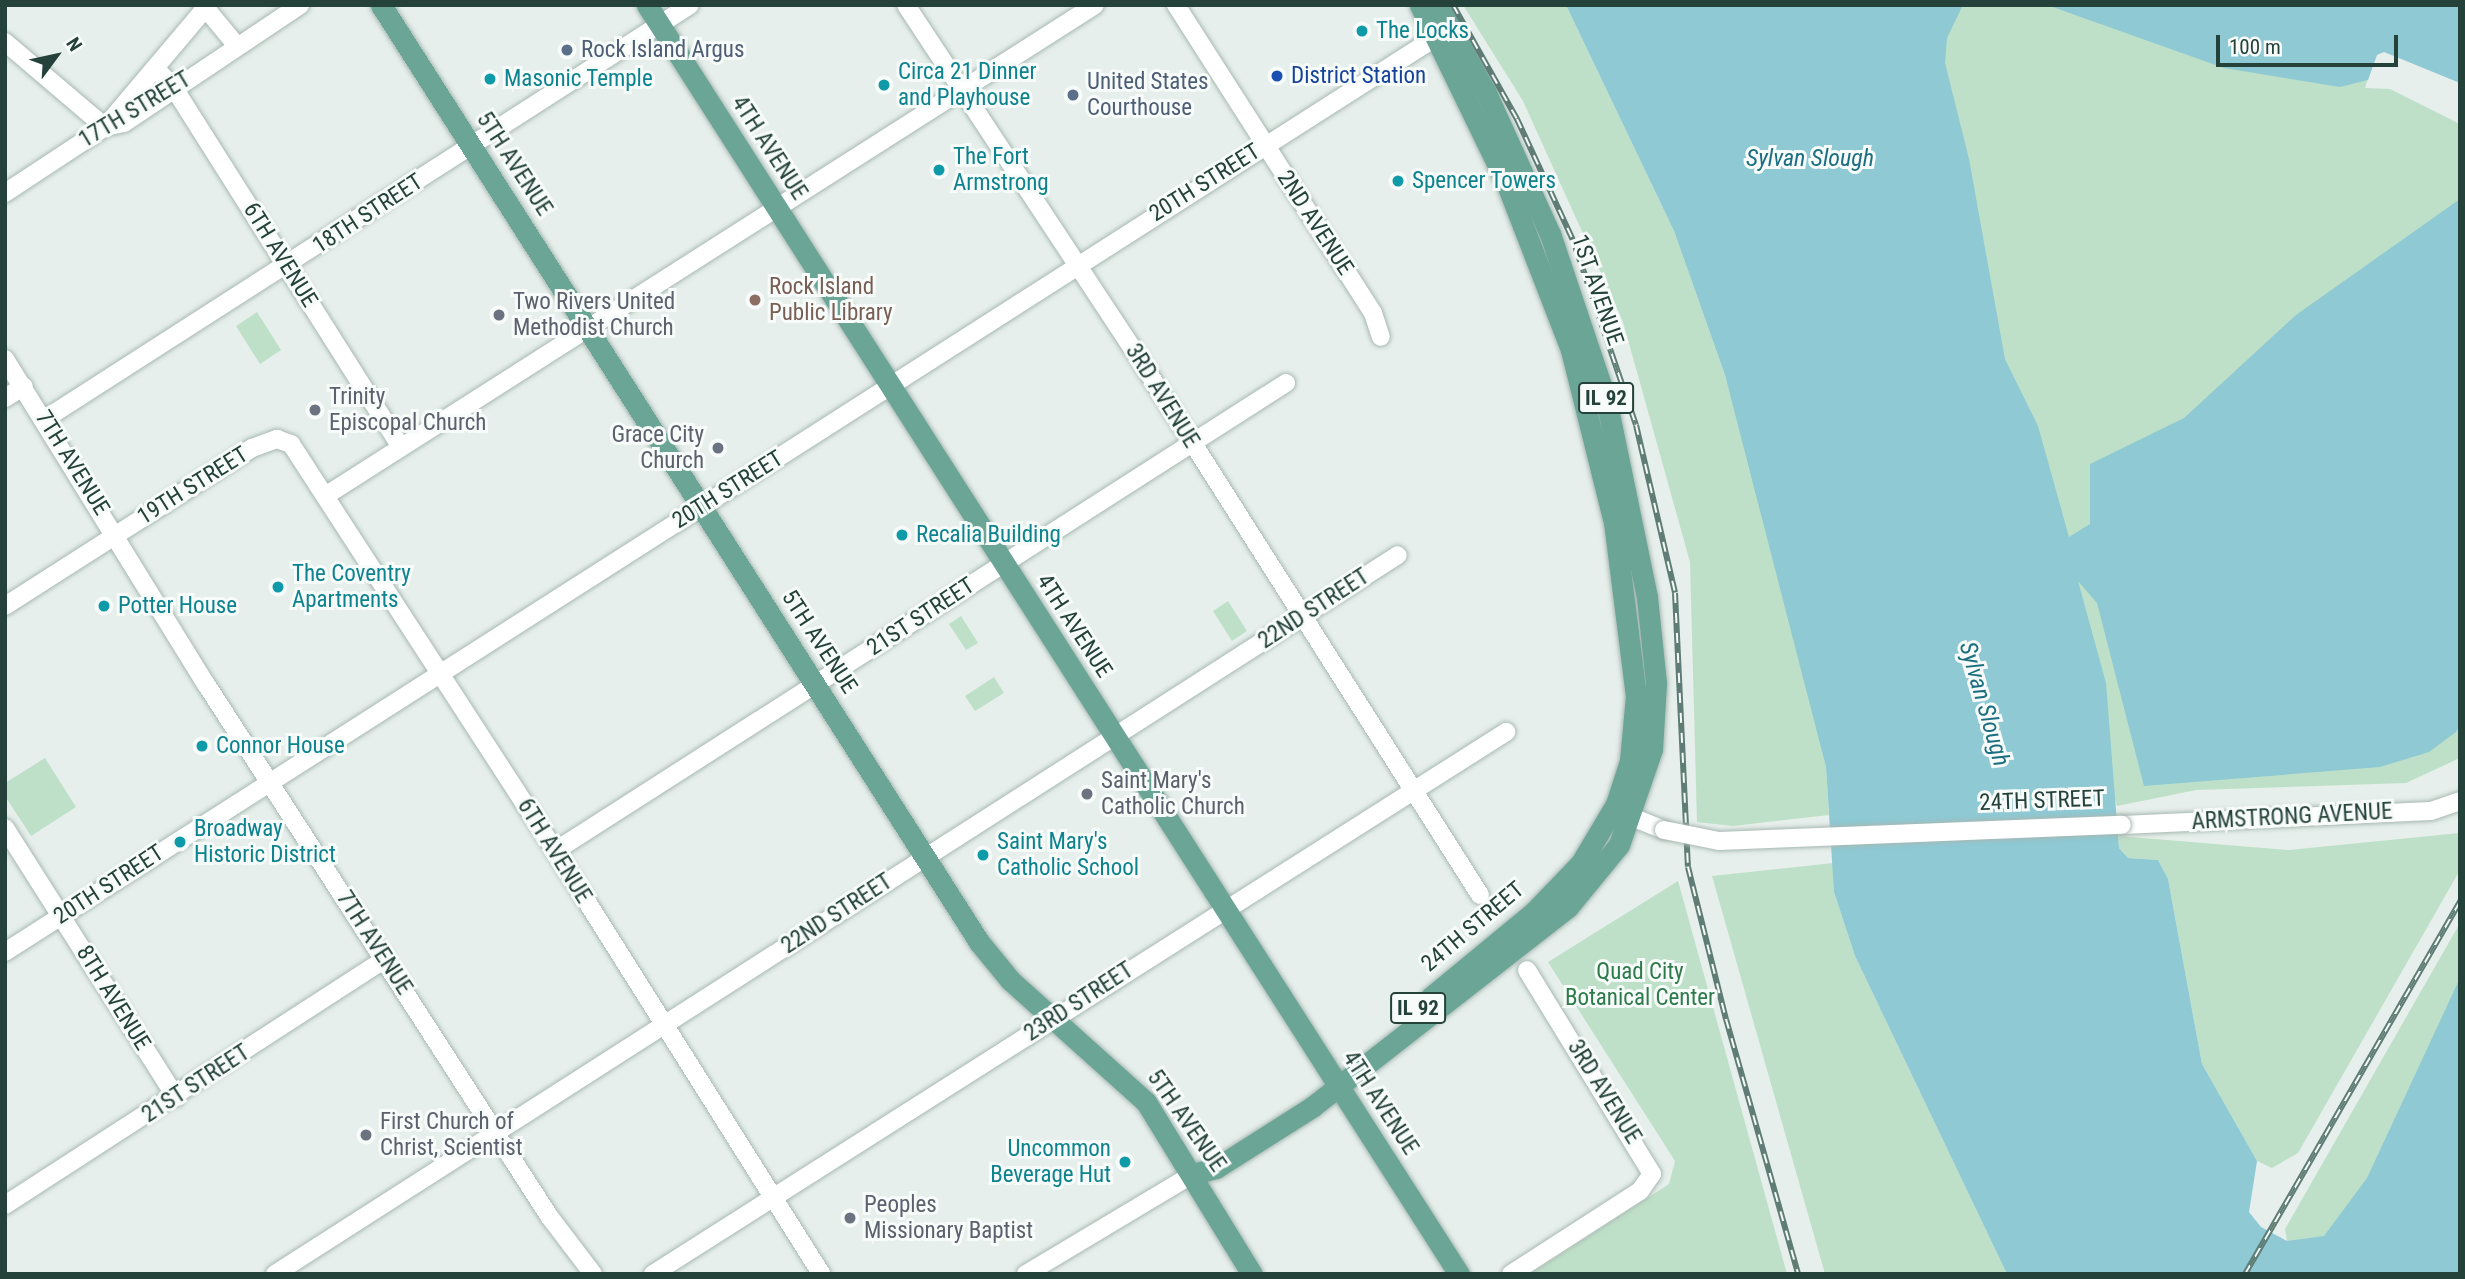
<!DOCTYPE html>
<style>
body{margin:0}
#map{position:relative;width:2465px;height:1279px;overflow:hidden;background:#e6efeb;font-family:"Roboto Condensed",sans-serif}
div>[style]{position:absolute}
.green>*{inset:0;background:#bfe0c8}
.water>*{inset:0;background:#8ec9d4}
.roads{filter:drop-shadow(0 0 2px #a8b8b2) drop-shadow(0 0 2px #a8b8b2)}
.minor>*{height:18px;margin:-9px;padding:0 9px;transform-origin:9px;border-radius:9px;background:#fff}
.major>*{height:21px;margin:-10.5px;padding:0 10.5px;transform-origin:10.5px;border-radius:10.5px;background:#6aa596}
.rail>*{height:6px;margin-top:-3px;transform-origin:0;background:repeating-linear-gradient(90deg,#f7fbf9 0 10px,#5f7d75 0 20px);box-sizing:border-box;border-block:2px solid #5f7d75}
.bridges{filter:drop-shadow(0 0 2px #a8b8b2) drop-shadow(0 0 2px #a8b8b2)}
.minor-bridge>*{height:18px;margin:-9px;padding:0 9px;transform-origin:9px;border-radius:9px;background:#fff}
.dots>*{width:19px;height:19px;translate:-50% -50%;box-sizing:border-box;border:4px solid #f7fbf9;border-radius:50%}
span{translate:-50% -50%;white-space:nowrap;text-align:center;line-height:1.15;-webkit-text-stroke:6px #f7fbf9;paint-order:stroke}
.shield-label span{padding:2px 5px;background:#f7fbf9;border:2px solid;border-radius:5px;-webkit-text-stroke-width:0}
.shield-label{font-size:21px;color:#24423a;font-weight:700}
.culture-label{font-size:23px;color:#0d838f}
.left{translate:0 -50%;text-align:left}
.right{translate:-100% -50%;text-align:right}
.service-label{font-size:23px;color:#4e5e75}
.transit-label{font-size:23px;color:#164399}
.street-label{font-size:23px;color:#24423a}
.education-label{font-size:23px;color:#785e54}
.worship-label{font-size:23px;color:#5b616d}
.park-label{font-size:23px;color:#2d7a4b}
.water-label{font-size:24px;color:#1c6f80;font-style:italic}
.frame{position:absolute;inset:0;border:7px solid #24423a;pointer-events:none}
.north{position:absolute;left:21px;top:21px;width:70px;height:70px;-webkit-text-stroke:5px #f7fbf9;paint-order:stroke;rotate:57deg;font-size:19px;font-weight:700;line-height:28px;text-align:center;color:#24423a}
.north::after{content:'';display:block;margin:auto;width:24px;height:32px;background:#24423a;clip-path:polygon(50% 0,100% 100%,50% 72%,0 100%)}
.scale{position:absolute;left:2216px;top:35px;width:182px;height:32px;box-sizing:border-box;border:4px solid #24423a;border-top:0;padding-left:9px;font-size:21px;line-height:24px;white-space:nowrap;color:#24423a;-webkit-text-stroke:5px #f7fbf9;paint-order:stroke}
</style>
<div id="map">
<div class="green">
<div style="clip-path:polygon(1463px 5px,1566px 5px,1674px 231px,1725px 375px,1786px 600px,1826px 767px,1829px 815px,1733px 826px,1697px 822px,1690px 562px,1623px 322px,1523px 101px)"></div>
<div style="clip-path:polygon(1919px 5px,2171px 5px,2375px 57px,2365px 88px,2390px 89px,2460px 124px,2456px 732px,2460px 726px,2460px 758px,2406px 783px,2196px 790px,2117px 806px,2033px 496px)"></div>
<div style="clip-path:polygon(257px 312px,281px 350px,260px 364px,236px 326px)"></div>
<div style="clip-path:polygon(1228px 601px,1247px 631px,1232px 641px,1213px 611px)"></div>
<div style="clip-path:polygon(961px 616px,978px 643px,966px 650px,949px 624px)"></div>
<div style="clip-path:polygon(994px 677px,1004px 693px,975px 711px,965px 696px)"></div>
<div style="clip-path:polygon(45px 758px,76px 807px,31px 836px,5px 796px,5px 783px)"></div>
<div style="clip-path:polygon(2460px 833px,2460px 870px,2298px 1153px,2272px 1168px,2257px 1161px,2202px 1064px,2168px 879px,2158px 860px,2128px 858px,2119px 848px,2118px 836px,2289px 850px)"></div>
<div style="clip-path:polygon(1833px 863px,1834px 892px,1855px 956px,2007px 1274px,1825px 1274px,1712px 876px)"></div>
<div style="clip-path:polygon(1678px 881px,1787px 1274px,1530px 1274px,1669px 1184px,1675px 1161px,1548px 962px)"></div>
<div style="clip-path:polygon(2460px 923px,2460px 1274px,2287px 1241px,2285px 1229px)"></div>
</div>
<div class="water">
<div style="clip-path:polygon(1566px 5px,1969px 5px,1962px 7px,1947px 38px,1945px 63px,1969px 159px,2005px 359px,2038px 426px,2069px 537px,2090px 524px,2090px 464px,2184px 418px,2296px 315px,2460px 199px,2460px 726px,2456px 732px,2429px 752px,2380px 767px,2144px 786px,2097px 603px,2078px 581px,2106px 683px,2119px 848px,2128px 858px,2158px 860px,2168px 879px,2202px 1064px,2257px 1161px,2249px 1212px,2261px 1227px,2287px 1241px,2324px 1236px,2367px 1178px,2460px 978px,2460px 1274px,2007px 1274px,1855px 956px,1834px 892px,1826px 767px,1725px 375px,1674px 231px)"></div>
<div style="clip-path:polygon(2047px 5px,2460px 5px,2460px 83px,2384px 52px,2377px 55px,2368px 80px,2340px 87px,2224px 68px)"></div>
</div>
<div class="roads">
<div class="minor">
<div style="left:203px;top:5px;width:53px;rotate:50.3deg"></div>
<div style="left:906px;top:5px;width:412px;rotate:56.6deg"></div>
<div style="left:1133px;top:349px;width:647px;rotate:57.56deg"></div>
<div style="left:1176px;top:5px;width:366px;rotate:57.4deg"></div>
<div style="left:1373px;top:313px;width:25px;rotate:72deg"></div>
<div style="left:5px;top:42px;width:131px;rotate:40.4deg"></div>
<div style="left:155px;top:68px;width:28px;rotate:46deg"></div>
<div style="left:174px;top:88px;width:425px;rotate:57.7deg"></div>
<div style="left:105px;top:127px;width:160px;rotate:-49.8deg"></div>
<div style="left:5px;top:193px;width:120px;rotate:-33.4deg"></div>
<div style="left:105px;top:127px;width:19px;rotate:-12deg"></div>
<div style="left:124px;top:123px;width:212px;rotate:-33.8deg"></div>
<div style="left:5px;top:359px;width:382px;rotate:58.3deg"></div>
<div style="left:206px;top:684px;width:633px;rotate:57.19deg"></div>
<div style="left:549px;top:1216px;width:73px;rotate:52.8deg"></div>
<div style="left:5px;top:398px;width:22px;rotate:-32deg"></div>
<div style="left:45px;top:419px;width:766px;rotate:-32.69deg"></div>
<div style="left:325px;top:496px;width:913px;rotate:-32.52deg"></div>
<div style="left:5px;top:606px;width:293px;rotate:-32.6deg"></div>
<div style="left:252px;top:448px;width:27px;rotate:-20deg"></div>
<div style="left:277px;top:439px;width:15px;rotate:20deg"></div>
<div style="left:291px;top:444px;width:485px;rotate:57deg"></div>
<div style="left:555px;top:851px;width:500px;rotate:57.8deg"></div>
<div style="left:1619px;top:812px;width:48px;rotate:21.8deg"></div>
<div style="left:2122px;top:825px;width:309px;rotate:-2.6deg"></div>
<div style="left:2431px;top:811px;width:31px;rotate:-19deg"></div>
<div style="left:5px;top:828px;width:319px;rotate:57.6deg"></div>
<div style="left:555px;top:851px;width:868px;rotate:-32.63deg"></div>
<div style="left:5px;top:952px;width:1712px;rotate:-32.59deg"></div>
<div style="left:5px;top:1205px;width:453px;rotate:-32.9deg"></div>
<div style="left:275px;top:1274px;width:1333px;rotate:-32.63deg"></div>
<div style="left:653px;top:1274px;width:1011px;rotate:-32.43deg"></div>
<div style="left:1026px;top:1274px;width:195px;rotate:-30.9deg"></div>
<div style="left:1511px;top:1274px;width:153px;rotate:-32.8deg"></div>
<div style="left:1640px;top:1191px;width:21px;rotate:-55deg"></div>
<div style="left:1652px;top:1174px;width:239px;rotate:-121.5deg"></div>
</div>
<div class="major">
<div style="left:381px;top:5px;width:1112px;rotate:57.45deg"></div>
<div style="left:979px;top:942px;width:49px;rotate:50.8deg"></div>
<div style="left:1010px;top:980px;width:183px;rotate:41.9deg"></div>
<div style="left:1146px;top:1102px;width:202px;rotate:58.4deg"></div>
<div style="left:647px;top:5px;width:1507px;rotate:57.39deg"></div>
<div style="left:1420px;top:5px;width:197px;rotate:64.1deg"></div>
<div style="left:1506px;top:182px;width:180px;rotate:68.8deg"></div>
<div style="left:1571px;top:350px;width:177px;rotate:76deg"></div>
<div style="left:1614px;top:522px;width:175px;rotate:82.8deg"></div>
<div style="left:1636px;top:696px;width:65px;rotate:95.3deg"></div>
<div style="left:1630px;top:761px;width:45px;rotate:108deg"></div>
<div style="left:1616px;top:804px;width:69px;rotate:120.7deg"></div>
<div style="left:1581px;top:863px;width:66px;rotate:133.8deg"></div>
<div style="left:1535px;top:911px;width:136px;rotate:140.4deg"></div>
<div style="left:1193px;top:1174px;width:24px;rotate:-15deg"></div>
<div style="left:1216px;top:1168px;width:114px;rotate:-32.4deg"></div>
<div style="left:1312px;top:1107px;width:325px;rotate:-38deg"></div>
<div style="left:1568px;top:907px;width:80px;rotate:-50.6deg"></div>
<div style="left:1619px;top:845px;width:102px;rotate:-71deg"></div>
<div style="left:1652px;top:749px;width:66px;rotate:-86.5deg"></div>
<div style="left:1656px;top:683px;width:86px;rotate:-96deg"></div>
<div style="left:1647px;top:597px;width:198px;rotate:-101.7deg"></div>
<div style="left:1607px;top:403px;width:178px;rotate:-108.6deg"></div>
<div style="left:1550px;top:234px;width:157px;rotate:-114.4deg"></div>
<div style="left:1485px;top:91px;width:98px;rotate:-118.7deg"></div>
</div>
</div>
<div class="rail">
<div style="left:1453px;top:5px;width:131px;rotate:60.7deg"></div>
<div style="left:1517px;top:119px;width:133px;rotate:65.2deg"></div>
<div style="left:1573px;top:240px;width:195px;rotate:71.2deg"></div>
<div style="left:1636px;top:425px;width:172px;rotate:76.9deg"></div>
<div style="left:1675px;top:593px;width:274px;rotate:87.3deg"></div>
<div style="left:1688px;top:867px;width:157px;rotate:76deg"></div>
<div style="left:1726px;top:1019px;width:265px;rotate:74.2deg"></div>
<div style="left:2245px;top:1274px;width:431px;rotate:-60deg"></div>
</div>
<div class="bridges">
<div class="minor-bridge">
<div style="left:1664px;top:830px;width:56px;rotate:11.3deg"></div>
<div style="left:1719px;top:841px;width:403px;rotate:-2.3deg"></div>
</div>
</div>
<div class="dots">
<div style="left:1362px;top:31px;background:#0f9aa8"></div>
<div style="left:567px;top:50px;background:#5c6f8a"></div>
<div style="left:1277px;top:76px;background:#1a4fb4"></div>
<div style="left:490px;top:79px;background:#0f9aa8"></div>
<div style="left:884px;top:85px;background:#0f9aa8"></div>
<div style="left:1073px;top:95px;background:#5c6f8a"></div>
<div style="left:939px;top:170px;background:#0f9aa8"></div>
<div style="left:1398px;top:181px;background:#0f9aa8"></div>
<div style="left:755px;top:300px;background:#8d6e63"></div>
<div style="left:499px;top:315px;background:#6b7280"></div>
<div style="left:315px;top:410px;background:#6b7280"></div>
<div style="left:718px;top:448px;background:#6b7280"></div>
<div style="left:902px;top:535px;background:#0f9aa8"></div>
<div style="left:278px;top:587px;background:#0f9aa8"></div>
<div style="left:104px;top:606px;background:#0f9aa8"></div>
<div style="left:202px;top:746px;background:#0f9aa8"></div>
<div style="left:1087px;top:794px;background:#6b7280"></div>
<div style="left:180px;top:842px;background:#0f9aa8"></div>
<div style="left:983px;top:855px;background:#0f9aa8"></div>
<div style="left:366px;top:1135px;background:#6b7280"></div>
<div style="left:1125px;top:1162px;background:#0f9aa8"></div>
<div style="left:850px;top:1218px;background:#6b7280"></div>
</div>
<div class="shield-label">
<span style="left:1606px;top:398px">IL 92</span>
<span style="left:1418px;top:1008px">IL 92</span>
</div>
<div class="culture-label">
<span class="left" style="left:1376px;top:31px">The Locks</span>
<span class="left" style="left:898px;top:85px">Circa 21 Dinner<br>and Playhouse</span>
<span class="left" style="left:504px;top:79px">Masonic Temple</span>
<span class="left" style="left:953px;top:170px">The Fort<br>Armstrong</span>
<span class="left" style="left:1412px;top:181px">Spencer Towers</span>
<span class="left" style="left:916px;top:535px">Recalia Building</span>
<span class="left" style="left:292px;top:587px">The Coventry<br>Apartments</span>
<span class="left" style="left:118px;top:606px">Potter House</span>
<span class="left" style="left:216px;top:746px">Connor House</span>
<span class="left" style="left:194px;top:842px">Broadway<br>Historic District</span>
<span class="left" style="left:997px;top:855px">Saint Mary's<br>Catholic School</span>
<span class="right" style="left:1111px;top:1162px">Uncommon<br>Beverage Hut</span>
</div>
<div class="service-label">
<span class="left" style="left:581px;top:50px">Rock Island Argus</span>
<span class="left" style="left:1087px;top:95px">United States<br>Courthouse</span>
</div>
<div class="transit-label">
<span class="left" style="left:1291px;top:76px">District Station</span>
</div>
<div class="street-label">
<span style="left:135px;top:110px;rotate:-31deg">17TH STREET</span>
<span style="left:769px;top:148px;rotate:57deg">4TH AVENUE</span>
<span style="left:514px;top:164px;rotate:57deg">5TH AVENUE</span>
<span style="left:1205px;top:183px;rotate:-32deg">20TH STREET</span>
<span style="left:368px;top:214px;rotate:-33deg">18TH STREET</span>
<span style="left:1315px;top:223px;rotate:57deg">2ND AVENUE</span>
<span style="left:280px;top:255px;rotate:58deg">6TH AVENUE</span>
<span style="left:1597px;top:290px;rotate:71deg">1ST AVENUE</span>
<span style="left:1162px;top:396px;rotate:58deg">3RD AVENUE</span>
<span style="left:72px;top:463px;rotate:58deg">7TH AVENUE</span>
<span style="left:193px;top:486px;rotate:-32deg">19TH STREET</span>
<span style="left:728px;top:490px;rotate:-32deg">20TH STREET</span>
<span style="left:1314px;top:609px;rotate:-33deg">22ND STREET</span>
<span style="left:921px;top:617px;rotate:-33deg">21ST STREET</span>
<span style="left:1074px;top:626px;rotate:57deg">4TH AVENUE</span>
<span style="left:819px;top:642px;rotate:57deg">5TH AVENUE</span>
<span style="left:2042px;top:801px;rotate:-2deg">24TH STREET</span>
<span style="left:2292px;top:817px;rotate:-3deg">ARMSTRONG AVENUE</span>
<span style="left:554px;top:851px;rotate:58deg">6TH AVENUE</span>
<span style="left:109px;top:885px;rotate:-33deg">20TH STREET</span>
<span style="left:837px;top:914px;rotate:-33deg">22ND STREET</span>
<span style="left:1473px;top:927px;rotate:-40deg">24TH STREET</span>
<span style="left:374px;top:943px;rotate:57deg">7TH AVENUE</span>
<span style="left:113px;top:998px;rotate:58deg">8TH AVENUE</span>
<span style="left:1079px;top:1002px;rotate:-33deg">23RD STREET</span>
<span style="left:196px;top:1084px;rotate:-33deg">21ST STREET</span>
<span style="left:1604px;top:1092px;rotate:58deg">3RD AVENUE</span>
<span style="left:1380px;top:1103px;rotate:57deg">4TH AVENUE</span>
<span style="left:1186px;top:1121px;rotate:55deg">5TH AVENUE</span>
</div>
<div class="education-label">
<span class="left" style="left:769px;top:300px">Rock Island<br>Public Library</span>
</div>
<div class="worship-label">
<span class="left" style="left:513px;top:315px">Two Rivers United<br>Methodist Church</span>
<span class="left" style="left:329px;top:410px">Trinity<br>Episcopal Church</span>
<span class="right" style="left:704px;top:448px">Grace City<br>Church</span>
<span class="left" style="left:1101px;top:794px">Saint Mary's<br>Catholic Church</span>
<span class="left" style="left:380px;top:1135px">First Church of<br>Christ, Scientist</span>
<span class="left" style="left:864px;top:1218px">Peoples<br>Missionary Baptist</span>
</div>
<div class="park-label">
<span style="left:1640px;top:985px">Quad City<br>Botanical Center</span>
</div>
<div class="water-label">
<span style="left:1810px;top:159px">Sylvan Slough</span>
<span style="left:1984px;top:704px;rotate:74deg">Sylvan Slough</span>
</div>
<div class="frame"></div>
<div class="north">N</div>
<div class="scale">100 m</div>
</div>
